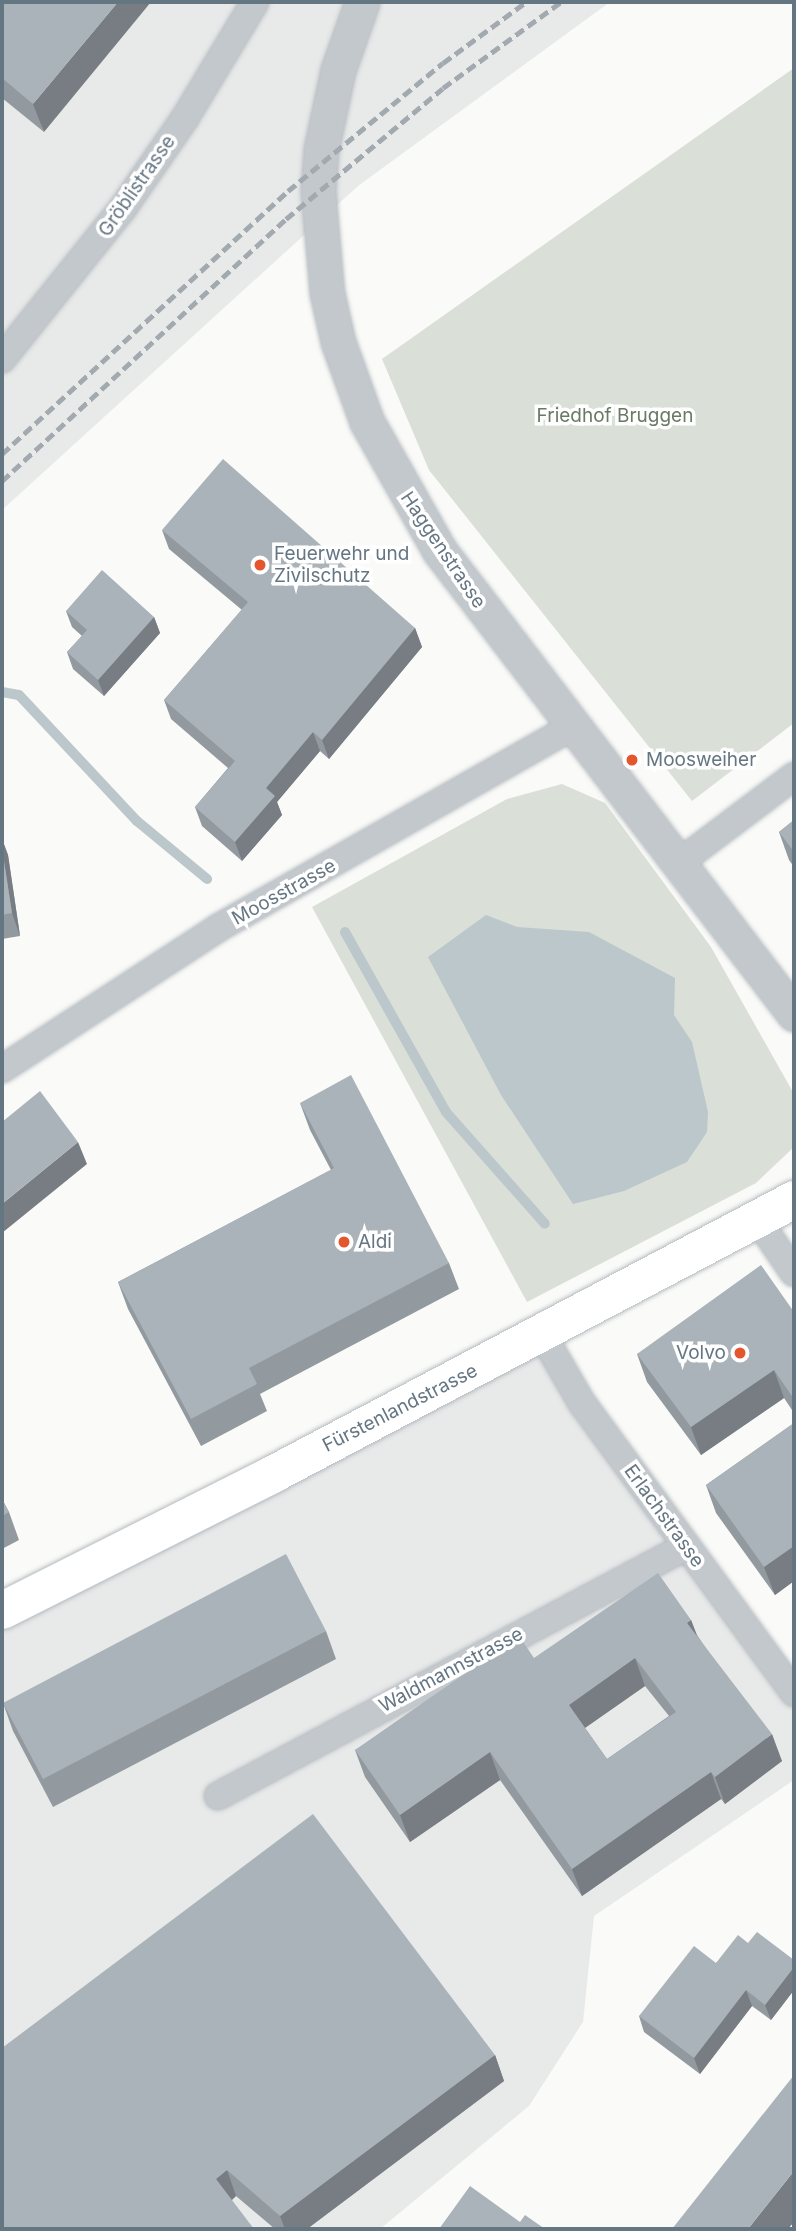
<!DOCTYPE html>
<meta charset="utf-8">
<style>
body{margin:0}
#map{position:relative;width:796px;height:2231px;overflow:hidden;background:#fafaf8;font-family:Inter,sans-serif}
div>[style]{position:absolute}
.built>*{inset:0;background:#e8e9e9}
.green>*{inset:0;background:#dadfd7}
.water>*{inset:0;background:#bbc7cb}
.stream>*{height:10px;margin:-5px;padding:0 5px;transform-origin:5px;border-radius:5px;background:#bbc7cb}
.roads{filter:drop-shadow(0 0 2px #b3babf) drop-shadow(0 0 2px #b3babf)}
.minor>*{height:26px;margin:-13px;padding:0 13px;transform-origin:13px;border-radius:13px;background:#c3c8cc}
.tertiary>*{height:33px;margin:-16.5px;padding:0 16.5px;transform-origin:16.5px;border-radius:16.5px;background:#c3c8cc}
.secondary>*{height:37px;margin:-18.5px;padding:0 18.5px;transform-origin:18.5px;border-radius:18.5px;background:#fff}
.rail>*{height:5px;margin-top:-2.5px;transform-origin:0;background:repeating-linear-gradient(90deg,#a2aab0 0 10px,transparent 0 15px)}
.wall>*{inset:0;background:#929a9f}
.shaded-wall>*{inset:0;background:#777d82}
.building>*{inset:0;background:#aab3b9}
.dots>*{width:19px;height:19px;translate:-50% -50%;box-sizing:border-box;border:4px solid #fff;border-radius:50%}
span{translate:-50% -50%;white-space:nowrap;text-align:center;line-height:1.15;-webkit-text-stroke:7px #fff;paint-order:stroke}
.street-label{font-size:19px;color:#657683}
.park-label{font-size:19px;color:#687a64}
.poi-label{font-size:19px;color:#657683}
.left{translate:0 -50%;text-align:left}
.right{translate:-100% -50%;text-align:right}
.frame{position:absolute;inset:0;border:4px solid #657683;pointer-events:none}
</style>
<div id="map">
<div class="built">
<div style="clip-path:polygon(2px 2px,610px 2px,358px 186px,2px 510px)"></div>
<div style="clip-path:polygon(542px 1334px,794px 1693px,794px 1780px,594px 1916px,583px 2022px,529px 2106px,380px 2229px,2px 2229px,2px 1617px)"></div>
</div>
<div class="green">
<div style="clip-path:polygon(794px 68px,794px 723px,692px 801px,429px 470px,382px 359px)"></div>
<div style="clip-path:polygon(562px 784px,605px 803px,711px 947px,794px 1094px,794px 1147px,756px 1183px,527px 1302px,312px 907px,507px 799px)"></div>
</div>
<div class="water">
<div style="clip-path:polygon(486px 915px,517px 927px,589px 932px,675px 978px,674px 1015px,692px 1042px,708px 1112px,707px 1132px,687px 1162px,624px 1191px,573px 1204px,501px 1095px,428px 957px)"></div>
</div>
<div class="stream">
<div style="left:2px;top:692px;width:17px;rotate:10deg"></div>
<div style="left:19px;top:695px;width:173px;rotate:46.9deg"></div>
<div style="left:137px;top:821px;width:91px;rotate:39.6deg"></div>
<div style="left:345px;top:932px;width:206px;rotate:60.7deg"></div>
<div style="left:446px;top:1112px;width:149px;rotate:48.5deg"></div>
</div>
<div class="roads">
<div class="minor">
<div style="left:2px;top:359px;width:193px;rotate:-51.3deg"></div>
<div style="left:123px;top:208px;width:109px;rotate:-55.4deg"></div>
<div style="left:185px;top:118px;width:135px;rotate:-58.9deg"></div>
<div style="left:680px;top:862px;width:143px;rotate:-37deg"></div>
<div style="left:2px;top:1069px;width:258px;rotate:-33.1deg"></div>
<div style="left:218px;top:928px;width:408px;rotate:-29.6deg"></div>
<div style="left:757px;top:1219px;width:65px;rotate:55.6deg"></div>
<div style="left:542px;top:1334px;width:80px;rotate:59.9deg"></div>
<div style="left:582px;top:1403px;width:359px;rotate:53.8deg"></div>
<div style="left:218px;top:1796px;width:529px;rotate:-28.07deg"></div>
</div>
<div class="tertiary">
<div style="left:362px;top:2px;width:72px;rotate:109.4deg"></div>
<div style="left:338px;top:70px;width:82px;rotate:102deg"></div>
<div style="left:321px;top:150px;width:41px;rotate:94.2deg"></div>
<div style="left:318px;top:191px;width:102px;rotate:85deg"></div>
<div style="left:327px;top:293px;width:50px;rotate:77.3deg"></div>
<div style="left:338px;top:342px;width:85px;rotate:70.1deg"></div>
<div style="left:367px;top:422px;width:147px;rotate:60.6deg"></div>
<div style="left:439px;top:550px;width:584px;rotate:52.58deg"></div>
</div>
<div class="secondary">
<div style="left:2px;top:1610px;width:305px;rotate:-26.7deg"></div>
<div style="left:274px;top:1473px;width:588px;rotate:-27.79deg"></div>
</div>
</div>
<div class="rail">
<div style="left:2px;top:454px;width:389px;rotate:-42.6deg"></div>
<div style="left:288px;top:191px;width:201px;rotate:-39.6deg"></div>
<div style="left:443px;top:63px;width:103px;rotate:-36.3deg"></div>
<div style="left:2px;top:481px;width:386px;rotate:-42.7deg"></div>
<div style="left:286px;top:219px;width:204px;rotate:-39.8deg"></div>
<div style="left:443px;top:88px;width:146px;rotate:-36.1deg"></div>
</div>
<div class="wall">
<div style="clip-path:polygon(2px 2px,44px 132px,2px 98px)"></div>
<div style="clip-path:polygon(162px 530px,415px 628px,422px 647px,329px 759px,320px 751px,277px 802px,282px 815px,242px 861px,202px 826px,195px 807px,228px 768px,171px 719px,164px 700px,242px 610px,169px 549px)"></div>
<div style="clip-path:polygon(66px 611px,154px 617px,160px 633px,104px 696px,73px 669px,67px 652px,82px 636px,72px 627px)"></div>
<div style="clip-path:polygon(794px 820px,794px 867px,789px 860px,779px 832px)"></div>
<div style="clip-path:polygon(2px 839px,8px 855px,20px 936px,2px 939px)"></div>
<div style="clip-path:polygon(300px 1103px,449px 1263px,459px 1289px,260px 1394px,267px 1411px,201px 1446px,128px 1309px,118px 1282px,331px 1170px,310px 1130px)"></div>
<div style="clip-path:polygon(794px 1312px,794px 1413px,784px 1398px,701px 1455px,647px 1382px,637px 1354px)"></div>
<div style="clip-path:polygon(794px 1423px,794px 1581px,775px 1595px,716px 1513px,706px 1485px)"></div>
<div style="clip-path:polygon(2px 1499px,9px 1512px,19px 1540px,2px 1549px)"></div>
<div style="clip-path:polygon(evenodd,691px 1620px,697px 1635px,782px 1761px,725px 1804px,721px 1799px,582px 1896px,500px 1780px,410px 1842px,365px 1777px,355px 1750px,534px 1658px,691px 1620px,645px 1686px,669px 1716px,607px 1759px,585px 1728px,645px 1686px)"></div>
<div style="clip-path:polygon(326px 1631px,336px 1659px,53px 1807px,13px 1731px,3px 1703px)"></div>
<div style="clip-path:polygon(748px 1943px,794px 1960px,794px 1990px,771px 2020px,752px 2006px,700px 2074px,644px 2032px,639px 2016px,716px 1963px)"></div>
<div style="clip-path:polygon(495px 2055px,504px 2081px,307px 2229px,275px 2229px,236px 2196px,232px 2200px,2px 2229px)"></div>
</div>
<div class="shaded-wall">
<div style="clip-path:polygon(118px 2px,151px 2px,44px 132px,33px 104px)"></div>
<div style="clip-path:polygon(154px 617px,160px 633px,104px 696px,98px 680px)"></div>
<div style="clip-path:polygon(415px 628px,422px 647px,329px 759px,322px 740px)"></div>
<div style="clip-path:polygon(313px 732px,320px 751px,277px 802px,282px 815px,242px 861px,235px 842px,266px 788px)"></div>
<div style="clip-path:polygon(2px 839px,8px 855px,20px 936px,12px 913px,2px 848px)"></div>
<div style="clip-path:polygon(78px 1142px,87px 1164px,2px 1233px,2px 1204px)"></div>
<div style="clip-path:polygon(774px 1370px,784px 1398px,701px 1455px,691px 1427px)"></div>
<div style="clip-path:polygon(794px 1546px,794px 1581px,775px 1595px,764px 1567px)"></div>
<div style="clip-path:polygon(691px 1620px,701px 1647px,687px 1623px)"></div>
<div style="clip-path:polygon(635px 1658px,645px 1686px,579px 1732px,569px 1705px)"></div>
<div style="clip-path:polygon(772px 1734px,782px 1761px,725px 1804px,715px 1777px)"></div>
<div style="clip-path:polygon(490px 1752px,500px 1780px,410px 1842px,400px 1815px)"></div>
<div style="clip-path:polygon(711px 1772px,721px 1799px,582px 1896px,572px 1869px)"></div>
<div style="clip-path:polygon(794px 1967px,794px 1990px,771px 2020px,765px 2005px)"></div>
<div style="clip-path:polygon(746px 1990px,752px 2006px,700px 2074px,694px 2058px)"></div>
<div style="clip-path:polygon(495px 2055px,504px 2081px,307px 2229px,285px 2229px,280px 2216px)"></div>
<div style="clip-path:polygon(227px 2170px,236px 2196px,226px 2205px,216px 2179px)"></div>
<div style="clip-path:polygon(794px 2171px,794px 2222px,788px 2229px,748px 2229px)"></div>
</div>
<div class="building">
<div style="clip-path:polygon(2px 2px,118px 2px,33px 104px,2px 78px)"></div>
<div style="clip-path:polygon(223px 459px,415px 628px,322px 740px,313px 732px,266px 788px,275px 796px,235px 842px,195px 807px,235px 761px,164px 700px,248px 602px,162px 530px)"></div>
<div style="clip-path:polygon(102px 570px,154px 617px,98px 680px,67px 652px,87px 630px,66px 611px)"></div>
<div style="clip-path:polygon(794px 820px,794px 852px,779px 832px)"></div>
<div style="clip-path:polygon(2px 848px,12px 913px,2px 915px)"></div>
<div style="clip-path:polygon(351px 1075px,449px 1263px,249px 1368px,257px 1384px,191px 1419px,118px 1282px,334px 1168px,300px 1103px)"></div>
<div style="clip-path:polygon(40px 1091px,78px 1142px,2px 1204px,2px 1122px)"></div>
<div style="clip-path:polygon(761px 1265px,794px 1312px,794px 1399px,774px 1370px,691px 1427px,637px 1354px)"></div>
<div style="clip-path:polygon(794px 1423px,794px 1546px,764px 1567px,706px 1485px)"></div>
<div style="clip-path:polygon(2px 1499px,9px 1512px,2px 1516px)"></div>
<div style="clip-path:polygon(286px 1554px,326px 1631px,43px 1779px,3px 1703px)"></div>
<div style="clip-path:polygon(evenodd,658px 1573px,691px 1620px,687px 1623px,772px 1734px,715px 1777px,711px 1772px,572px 1869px,490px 1752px,400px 1815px,355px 1750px,519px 1636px,534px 1658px,658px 1573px,635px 1658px,676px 1712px,607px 1759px,569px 1705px,635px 1658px)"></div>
<div style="clip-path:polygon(313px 1814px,495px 2055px,280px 2216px,227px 2170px,216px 2179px,254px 2229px,2px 2229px,2px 2048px)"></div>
<div style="clip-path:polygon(757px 1932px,794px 1960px,794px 1967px,765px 2005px,746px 1990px,694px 2058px,639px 2016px,694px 1946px,716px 1963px,738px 1935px,748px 1943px)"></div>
<div style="clip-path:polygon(794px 2075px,794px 2171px,748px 2229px,672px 2229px)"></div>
<div style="clip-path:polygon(470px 2186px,520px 2222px,525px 2215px,545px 2229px,439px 2229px)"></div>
</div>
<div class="dots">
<div style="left:260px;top:565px;background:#e4572e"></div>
<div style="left:632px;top:760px;background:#e4572e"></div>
<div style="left:344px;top:1242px;background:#e4572e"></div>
<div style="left:740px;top:1353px;background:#e4572e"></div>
</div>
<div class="street-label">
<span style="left:137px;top:186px;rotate:-55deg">Gröblistrasse</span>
<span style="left:443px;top:550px;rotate:56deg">Haggenstrasse</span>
<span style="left:284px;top:892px;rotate:-29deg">Moosstrasse</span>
<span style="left:400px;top:1408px;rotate:-27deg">Fürstenlandstrasse</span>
<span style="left:664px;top:1516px;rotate:54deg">Erlachstrasse</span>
<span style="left:451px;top:1670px;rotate:-28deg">Waldmannstrasse</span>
</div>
<div class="park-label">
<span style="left:615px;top:416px">Friedhof Bruggen</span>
</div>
<div class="poi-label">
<span class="left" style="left:274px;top:565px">Feuerwehr und<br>Zivilschutz</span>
<span class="left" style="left:646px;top:760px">Moosweiher</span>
<span class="left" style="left:358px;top:1242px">Aldi</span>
<span class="right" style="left:726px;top:1353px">Volvo</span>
</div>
<div class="frame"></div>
</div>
